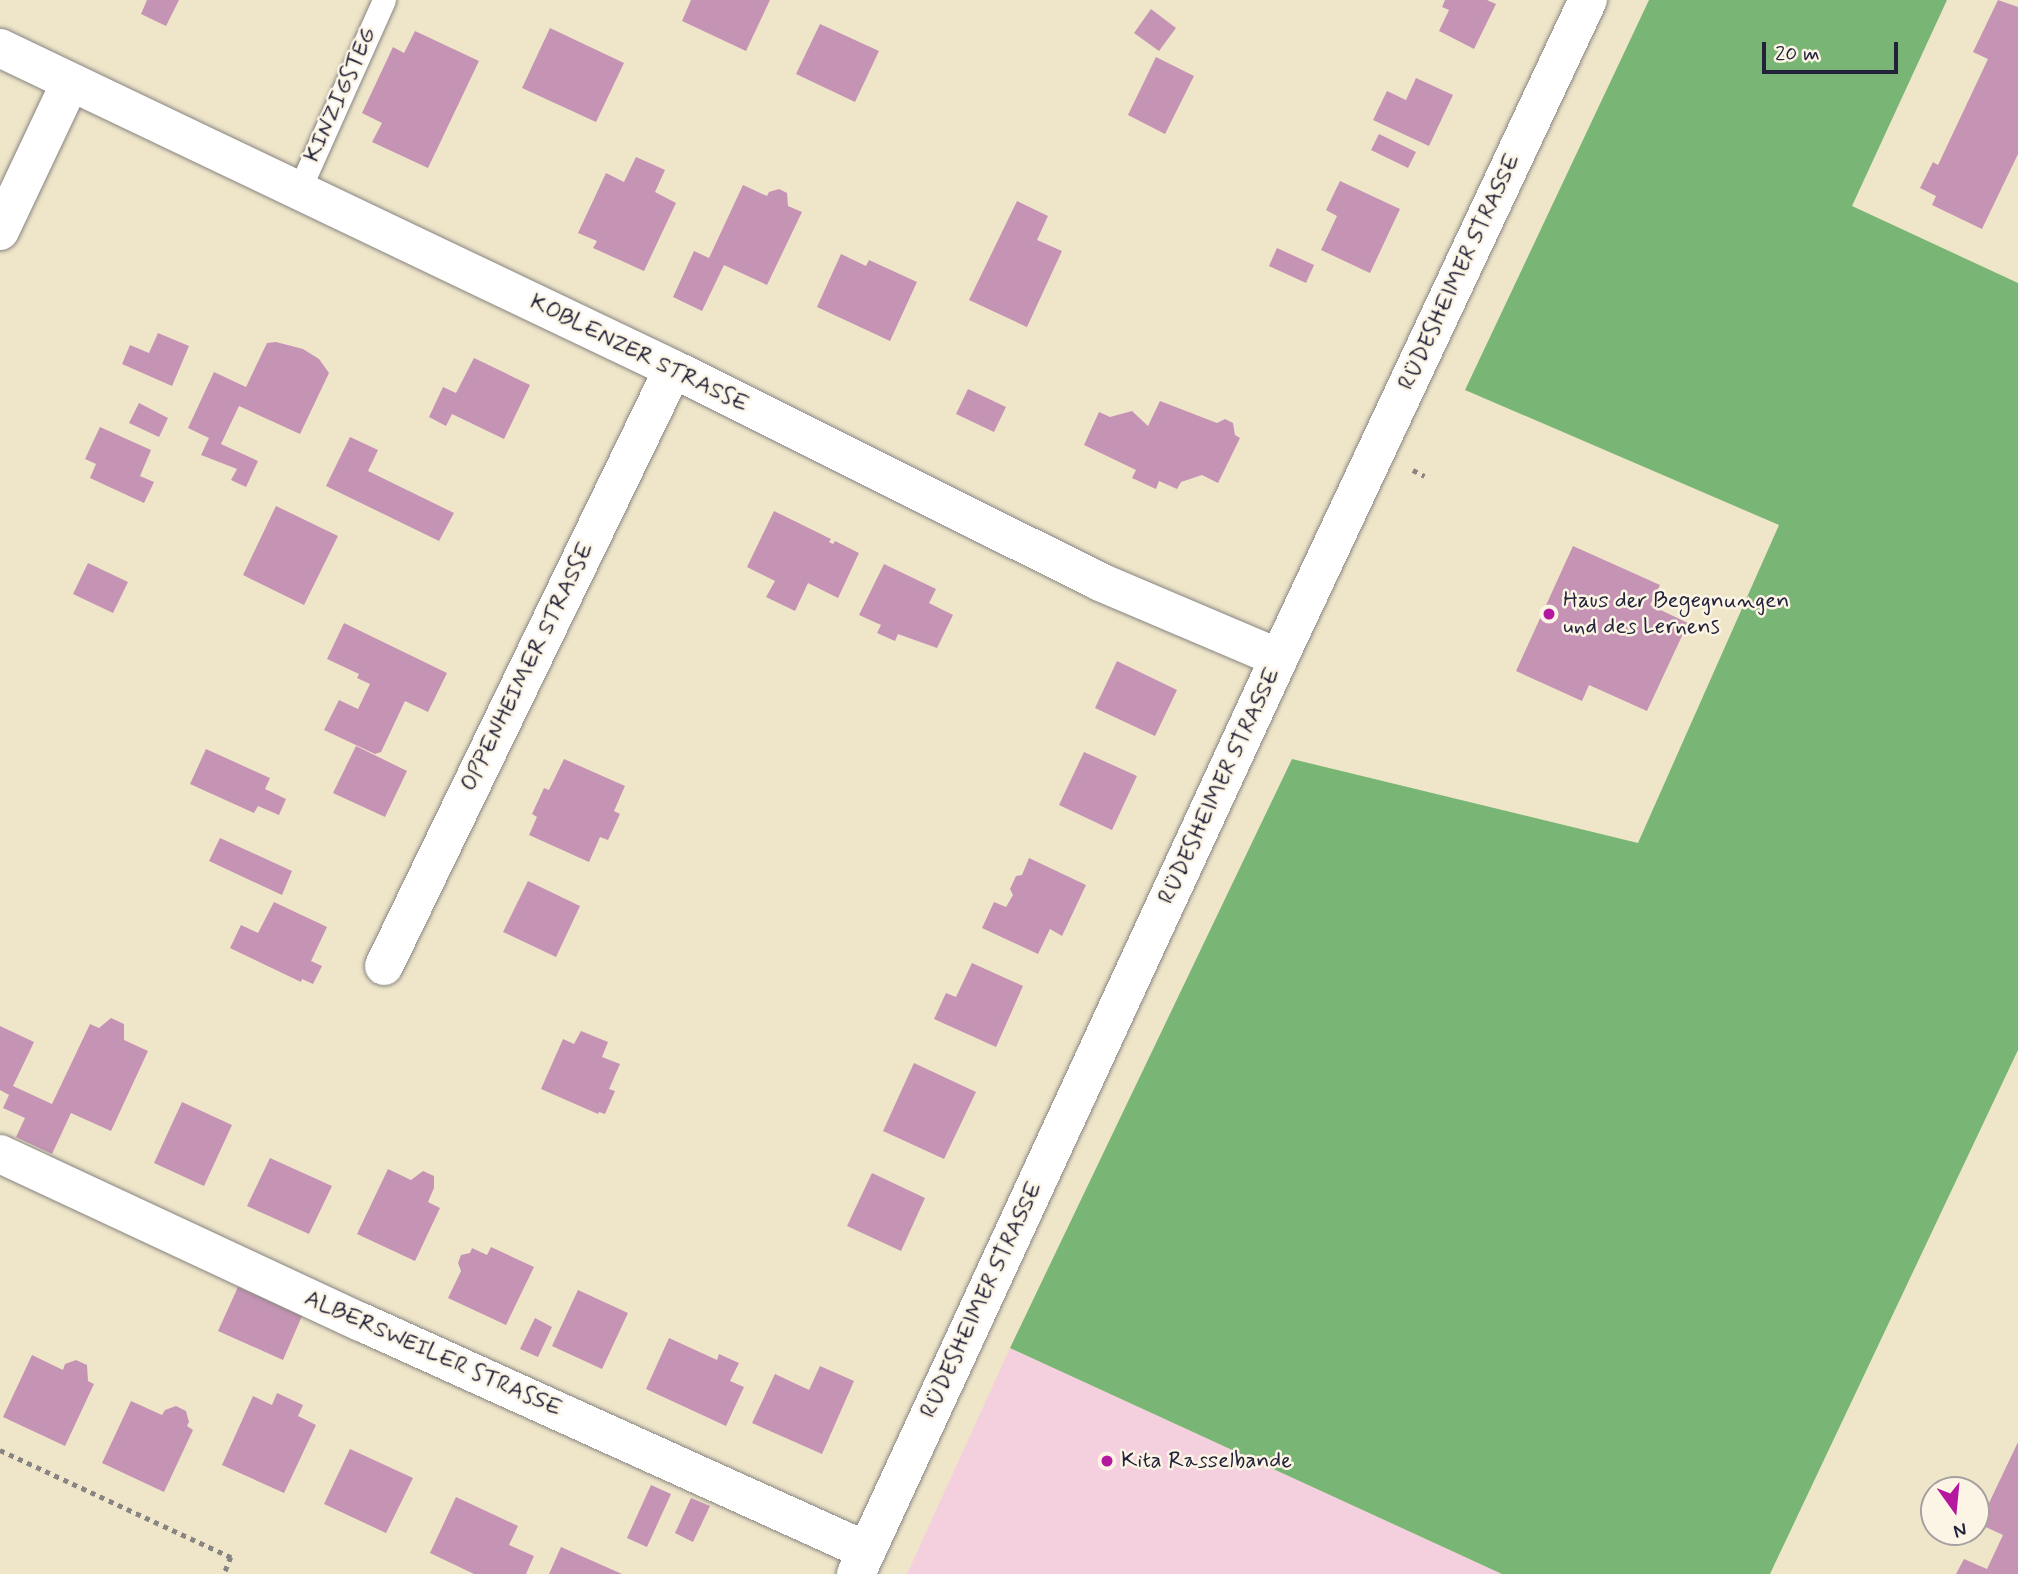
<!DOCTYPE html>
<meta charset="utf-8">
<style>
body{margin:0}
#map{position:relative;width:2018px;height:1574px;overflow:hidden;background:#efe6c9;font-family:Mynerve,sans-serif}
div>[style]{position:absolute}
.built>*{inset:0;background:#f4cfdd}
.forest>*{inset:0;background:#79b574}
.building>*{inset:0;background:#c594b4}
.path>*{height:4.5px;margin-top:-2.25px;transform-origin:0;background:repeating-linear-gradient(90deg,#888482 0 5px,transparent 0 10px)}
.roads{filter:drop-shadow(0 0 2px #888482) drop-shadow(0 0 2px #888482)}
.service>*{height:23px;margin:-11.5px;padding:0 11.5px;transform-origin:11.5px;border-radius:11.5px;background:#fff}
.minor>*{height:38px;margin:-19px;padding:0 19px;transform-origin:19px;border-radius:19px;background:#fff}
.dots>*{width:19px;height:19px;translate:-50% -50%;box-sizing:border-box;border:4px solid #fcf5e5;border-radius:50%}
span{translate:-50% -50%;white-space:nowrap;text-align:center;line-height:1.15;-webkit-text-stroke:5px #fcf5e5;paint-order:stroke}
.street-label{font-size:23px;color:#22223b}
.poi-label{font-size:23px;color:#22223b}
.left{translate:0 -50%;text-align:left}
.north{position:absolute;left:1920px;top:1476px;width:70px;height:70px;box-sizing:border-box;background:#fcf5e5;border:2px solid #a5a1a1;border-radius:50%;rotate:165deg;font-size:19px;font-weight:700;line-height:28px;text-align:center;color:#22223b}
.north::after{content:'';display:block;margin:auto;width:24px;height:32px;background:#b5179e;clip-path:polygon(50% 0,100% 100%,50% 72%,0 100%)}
.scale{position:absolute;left:1762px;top:42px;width:136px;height:32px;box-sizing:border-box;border:4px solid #22223b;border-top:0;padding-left:9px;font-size:21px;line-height:24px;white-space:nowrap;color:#22223b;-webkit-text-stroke:5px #fcf5e5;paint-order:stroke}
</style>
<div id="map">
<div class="built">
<div style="clip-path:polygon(1010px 1348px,1502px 1574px,907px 1574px)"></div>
</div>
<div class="forest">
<div style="clip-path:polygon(1649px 0,1947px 0,1852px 206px,2018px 283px,2018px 1050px,1770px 1574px,1502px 1574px,1010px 1348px,1292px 759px,1638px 843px,1779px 525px,1465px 390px)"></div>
</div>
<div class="building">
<div style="clip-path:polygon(147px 0,179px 0,166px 26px,141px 14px)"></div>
<div style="clip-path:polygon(691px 0,770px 0,746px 51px,682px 21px)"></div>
<div style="clip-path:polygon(1445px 0,1487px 0,1496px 4px,1474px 49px,1439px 31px,1449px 10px,1442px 7px)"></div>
<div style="clip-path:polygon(1998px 0,2018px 7px,2018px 154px,1982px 229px,1932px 205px,1936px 196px,1920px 188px,1933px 162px,1938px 165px,1988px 59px,1973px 52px)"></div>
<div style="clip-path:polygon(1151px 9px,1176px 28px,1159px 51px,1134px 33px)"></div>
<div style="clip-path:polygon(820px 24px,879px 51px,855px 102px,796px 74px)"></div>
<div style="clip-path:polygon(550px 28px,624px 63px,596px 122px,522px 88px)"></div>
<div style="clip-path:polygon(415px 31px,479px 61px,428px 168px,372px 142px,382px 123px,362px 113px,393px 47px,404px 53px)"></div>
<div style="clip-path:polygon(1156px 57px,1194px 76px,1165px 134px,1128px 115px)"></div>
<div style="clip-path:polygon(1416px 78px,1453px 95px,1429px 146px,1373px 120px,1387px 91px,1406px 100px)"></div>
<div style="clip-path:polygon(1379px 134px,1416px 152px,1408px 168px,1371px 150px)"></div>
<div style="clip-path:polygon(636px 157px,665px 170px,655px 192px,676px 203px,644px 271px,593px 248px,597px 241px,578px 233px,606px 173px,624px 182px)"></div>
<div style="clip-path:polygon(1340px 181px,1400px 209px,1370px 273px,1321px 250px,1337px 216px,1326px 210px)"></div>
<div style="clip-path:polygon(743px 185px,767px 196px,769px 192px,779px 189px,787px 193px,788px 206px,802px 212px,767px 285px,724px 265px,702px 311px,673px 297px,694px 251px,709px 258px)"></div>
<div style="clip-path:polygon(1017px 201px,1048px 216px,1037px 240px,1062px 251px,1027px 327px,969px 300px)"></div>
<div style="clip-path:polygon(1277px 248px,1314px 265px,1306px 283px,1269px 266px)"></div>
<div style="clip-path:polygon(841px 254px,866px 266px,869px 260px,917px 282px,890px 341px,817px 307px)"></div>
<div style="clip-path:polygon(158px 333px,189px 346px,172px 386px,122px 364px,130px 345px,149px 353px)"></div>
<div style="clip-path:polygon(276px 342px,303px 349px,319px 359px,329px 373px,300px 434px,239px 406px,221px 444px,258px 461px,246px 487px,231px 480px,237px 469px,201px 455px,209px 438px,188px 428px,214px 372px,246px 387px,267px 343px)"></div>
<div style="clip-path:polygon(474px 358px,530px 385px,504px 439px,452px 414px,446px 426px,429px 417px,443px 387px,456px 393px)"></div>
<div style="clip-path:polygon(968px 389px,1006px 407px,994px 432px,956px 414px)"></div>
<div style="clip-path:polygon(1160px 401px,1217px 423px,1225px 419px,1233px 423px,1235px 435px,1240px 438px,1218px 483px,1202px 475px,1181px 482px,1177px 489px,1159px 481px,1156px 489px,1132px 478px,1136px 470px,1084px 445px,1099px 412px,1110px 417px,1132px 411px,1148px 426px)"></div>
<div style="clip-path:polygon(139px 403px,168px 418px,159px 437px,129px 423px)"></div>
<div style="clip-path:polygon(100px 427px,151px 450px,140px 476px,154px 482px,144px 503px,90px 478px,96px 464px,85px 459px)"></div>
<div style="clip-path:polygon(350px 437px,378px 450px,368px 471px,454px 513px,439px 541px,326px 486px)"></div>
<div style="clip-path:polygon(276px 506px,338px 536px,304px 605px,243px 575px)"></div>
<div style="clip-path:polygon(774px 511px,831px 539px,829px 542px,833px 544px,835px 541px,859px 553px,838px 598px,808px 583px,795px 611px,766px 597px,775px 581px,747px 567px)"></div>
<div style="clip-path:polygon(1573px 546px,1660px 585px,1650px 605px,1688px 623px,1647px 711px,1589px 685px,1582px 701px,1516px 671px)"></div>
<div style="clip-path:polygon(88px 563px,128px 582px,113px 613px,73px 594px)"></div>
<div style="clip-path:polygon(884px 564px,936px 589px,929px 603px,953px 615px,937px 648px,898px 634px,895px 641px,877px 633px,881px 625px,859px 615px)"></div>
<div style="clip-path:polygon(344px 623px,447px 673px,428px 712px,405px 701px,381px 752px,375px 754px,324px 730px,339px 700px,358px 709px,370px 684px,357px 678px,359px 674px,327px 659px)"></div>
<div style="clip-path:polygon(1117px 661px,1177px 690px,1155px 736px,1095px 708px)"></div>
<div style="clip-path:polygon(356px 746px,407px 771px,385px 817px,333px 793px)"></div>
<div style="clip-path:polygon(206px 749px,270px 778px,265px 789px,286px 799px,279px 815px,258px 806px,254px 813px,190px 784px)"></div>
<div style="clip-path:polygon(1084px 752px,1137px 776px,1112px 830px,1059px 805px)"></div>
<div style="clip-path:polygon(564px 759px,625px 786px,614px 811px,620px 814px,608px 840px,600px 837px,589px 862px,529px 835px,537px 817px,532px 814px,544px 788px,549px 790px)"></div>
<div style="clip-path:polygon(220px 838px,292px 871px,282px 895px,209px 861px)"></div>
<div style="clip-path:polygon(1029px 858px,1086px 885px,1062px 936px,1050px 929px,1038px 954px,982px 928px,994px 902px,1006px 907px,1013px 895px,1010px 889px,1016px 876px,1022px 875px)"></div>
<div style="clip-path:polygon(528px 881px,580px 906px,556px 957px,503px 932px)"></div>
<div style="clip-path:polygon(274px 902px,327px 927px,311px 961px,322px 966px,313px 984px,302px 979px,301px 982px,230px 948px,241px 925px,258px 933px)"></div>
<div style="clip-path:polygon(972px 963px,1023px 986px,996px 1047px,934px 1019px,946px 993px,956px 997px)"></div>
<div style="clip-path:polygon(111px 1018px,124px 1024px,124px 1040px,148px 1051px,111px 1131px,71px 1113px,52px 1154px,16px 1137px,25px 1118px,3px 1108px,9px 1095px,0 1090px,0 1026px,34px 1042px,13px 1086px,52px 1104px,90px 1024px,99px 1028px)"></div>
<div style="clip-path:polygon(581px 1031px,608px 1042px,602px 1057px,620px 1064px,609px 1089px,615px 1091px,605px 1114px,599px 1112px,598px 1114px,541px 1089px,563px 1039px,574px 1044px)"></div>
<div style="clip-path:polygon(914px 1063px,976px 1092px,944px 1159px,883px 1131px)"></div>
<div style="clip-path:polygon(182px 1102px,232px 1125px,204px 1186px,154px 1163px)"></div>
<div style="clip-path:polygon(270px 1158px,332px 1186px,309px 1234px,247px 1206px)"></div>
<div style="clip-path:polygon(388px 1169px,411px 1180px,423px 1171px,434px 1176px,434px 1188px,428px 1202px,440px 1208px,415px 1261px,357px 1234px)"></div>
<div style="clip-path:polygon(872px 1173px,925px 1198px,901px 1251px,847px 1226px)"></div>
<div style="clip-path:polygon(491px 1247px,534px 1267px,506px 1325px,448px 1298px,461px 1271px,458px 1263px,461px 1255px,470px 1253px,472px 1248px,487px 1255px)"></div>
<div style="clip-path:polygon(238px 1287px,302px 1316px,283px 1360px,218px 1331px)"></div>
<div style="clip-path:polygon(578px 1290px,628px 1313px,602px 1369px,552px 1346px)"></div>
<div style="clip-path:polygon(535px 1318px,552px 1327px,538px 1357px,520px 1349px)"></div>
<div style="clip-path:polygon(669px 1338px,717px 1360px,719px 1354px,739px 1363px,730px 1381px,744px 1387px,726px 1426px,646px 1389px)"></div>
<div style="clip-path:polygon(32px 1355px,63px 1370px,65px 1364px,76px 1360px,87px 1365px,88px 1381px,94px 1384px,65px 1446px,3px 1417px)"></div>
<div style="clip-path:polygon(820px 1366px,854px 1381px,822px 1454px,752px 1423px,775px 1374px,809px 1390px)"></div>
<div style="clip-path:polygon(277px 1393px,303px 1405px,298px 1416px,316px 1425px,284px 1493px,222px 1465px,253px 1396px,272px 1405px)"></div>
<div style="clip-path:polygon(131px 1401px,162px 1415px,165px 1410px,176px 1406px,186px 1411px,189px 1422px,187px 1426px,193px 1430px,164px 1492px,102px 1463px)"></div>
<div style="clip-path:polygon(2018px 1442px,2018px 1574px,1956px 1574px,1964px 1559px,1987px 1569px,2003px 1535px,1979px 1524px)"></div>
<div style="clip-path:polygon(350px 1449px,413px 1478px,386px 1533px,324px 1504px)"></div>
<div style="clip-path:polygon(651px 1485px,671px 1494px,647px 1547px,627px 1538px)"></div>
<div style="clip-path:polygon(456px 1497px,518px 1526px,509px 1545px,534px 1556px,526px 1574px,474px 1574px,430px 1553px)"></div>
<div style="clip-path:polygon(691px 1498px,710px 1506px,693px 1542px,675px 1533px)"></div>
<div style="clip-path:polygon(561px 1547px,622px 1574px,549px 1574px)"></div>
</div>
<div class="path">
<div style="left:1413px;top:470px;width:13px;rotate:27deg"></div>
<div style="left:0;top:1450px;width:255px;rotate:24.9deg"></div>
<div style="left:231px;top:1557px;width:18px;rotate:112deg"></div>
</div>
<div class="roads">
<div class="service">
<div style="left:299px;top:190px;width:208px;rotate:-65.9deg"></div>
</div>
<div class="minor">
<div style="left:0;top:48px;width:746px;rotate:25.5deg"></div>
<div style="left:673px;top:369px;width:477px;rotate:26.5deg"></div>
<div style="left:1100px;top:582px;width:194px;rotate:23deg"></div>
<div style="left:0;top:231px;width:164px;rotate:-64.7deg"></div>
<div style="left:384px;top:966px;width:663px;rotate:-64.17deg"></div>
<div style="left:0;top:1154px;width:398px;rotate:25deg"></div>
<div style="left:361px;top:1322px;width:555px;rotate:24.35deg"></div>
<div style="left:856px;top:1574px;width:1009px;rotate:-65.21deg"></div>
<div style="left:1279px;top:658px;width:727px;rotate:-64.85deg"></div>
</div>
</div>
<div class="dots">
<div style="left:1549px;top:614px;background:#b5179e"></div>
<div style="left:1107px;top:1461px;background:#b5179e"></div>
</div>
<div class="street-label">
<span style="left:341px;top:95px;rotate:-66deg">KINZIGSTEG</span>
<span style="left:1460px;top:272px;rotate:-65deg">RÜDESHEIMER STRASSE</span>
<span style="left:639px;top:354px;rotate:26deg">KOBLENZER STRASSE</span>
<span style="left:528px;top:667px;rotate:-64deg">OPPENHEIMER STRASSE</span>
<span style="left:1220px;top:786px;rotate:-65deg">RÜDESHEIMER STRASSE</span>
<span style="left:982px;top:1300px;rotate:-65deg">RÜDESHEIMER STRASSE</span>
<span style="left:433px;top:1354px;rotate:24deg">ALBERSWEILER STRASSE</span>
</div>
<div class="poi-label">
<span class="left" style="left:1563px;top:614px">Haus der Begegnungen<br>und des Lernens</span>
<span class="left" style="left:1121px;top:1461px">Kita Rasselbande</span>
</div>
<div class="north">N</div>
<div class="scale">20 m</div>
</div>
